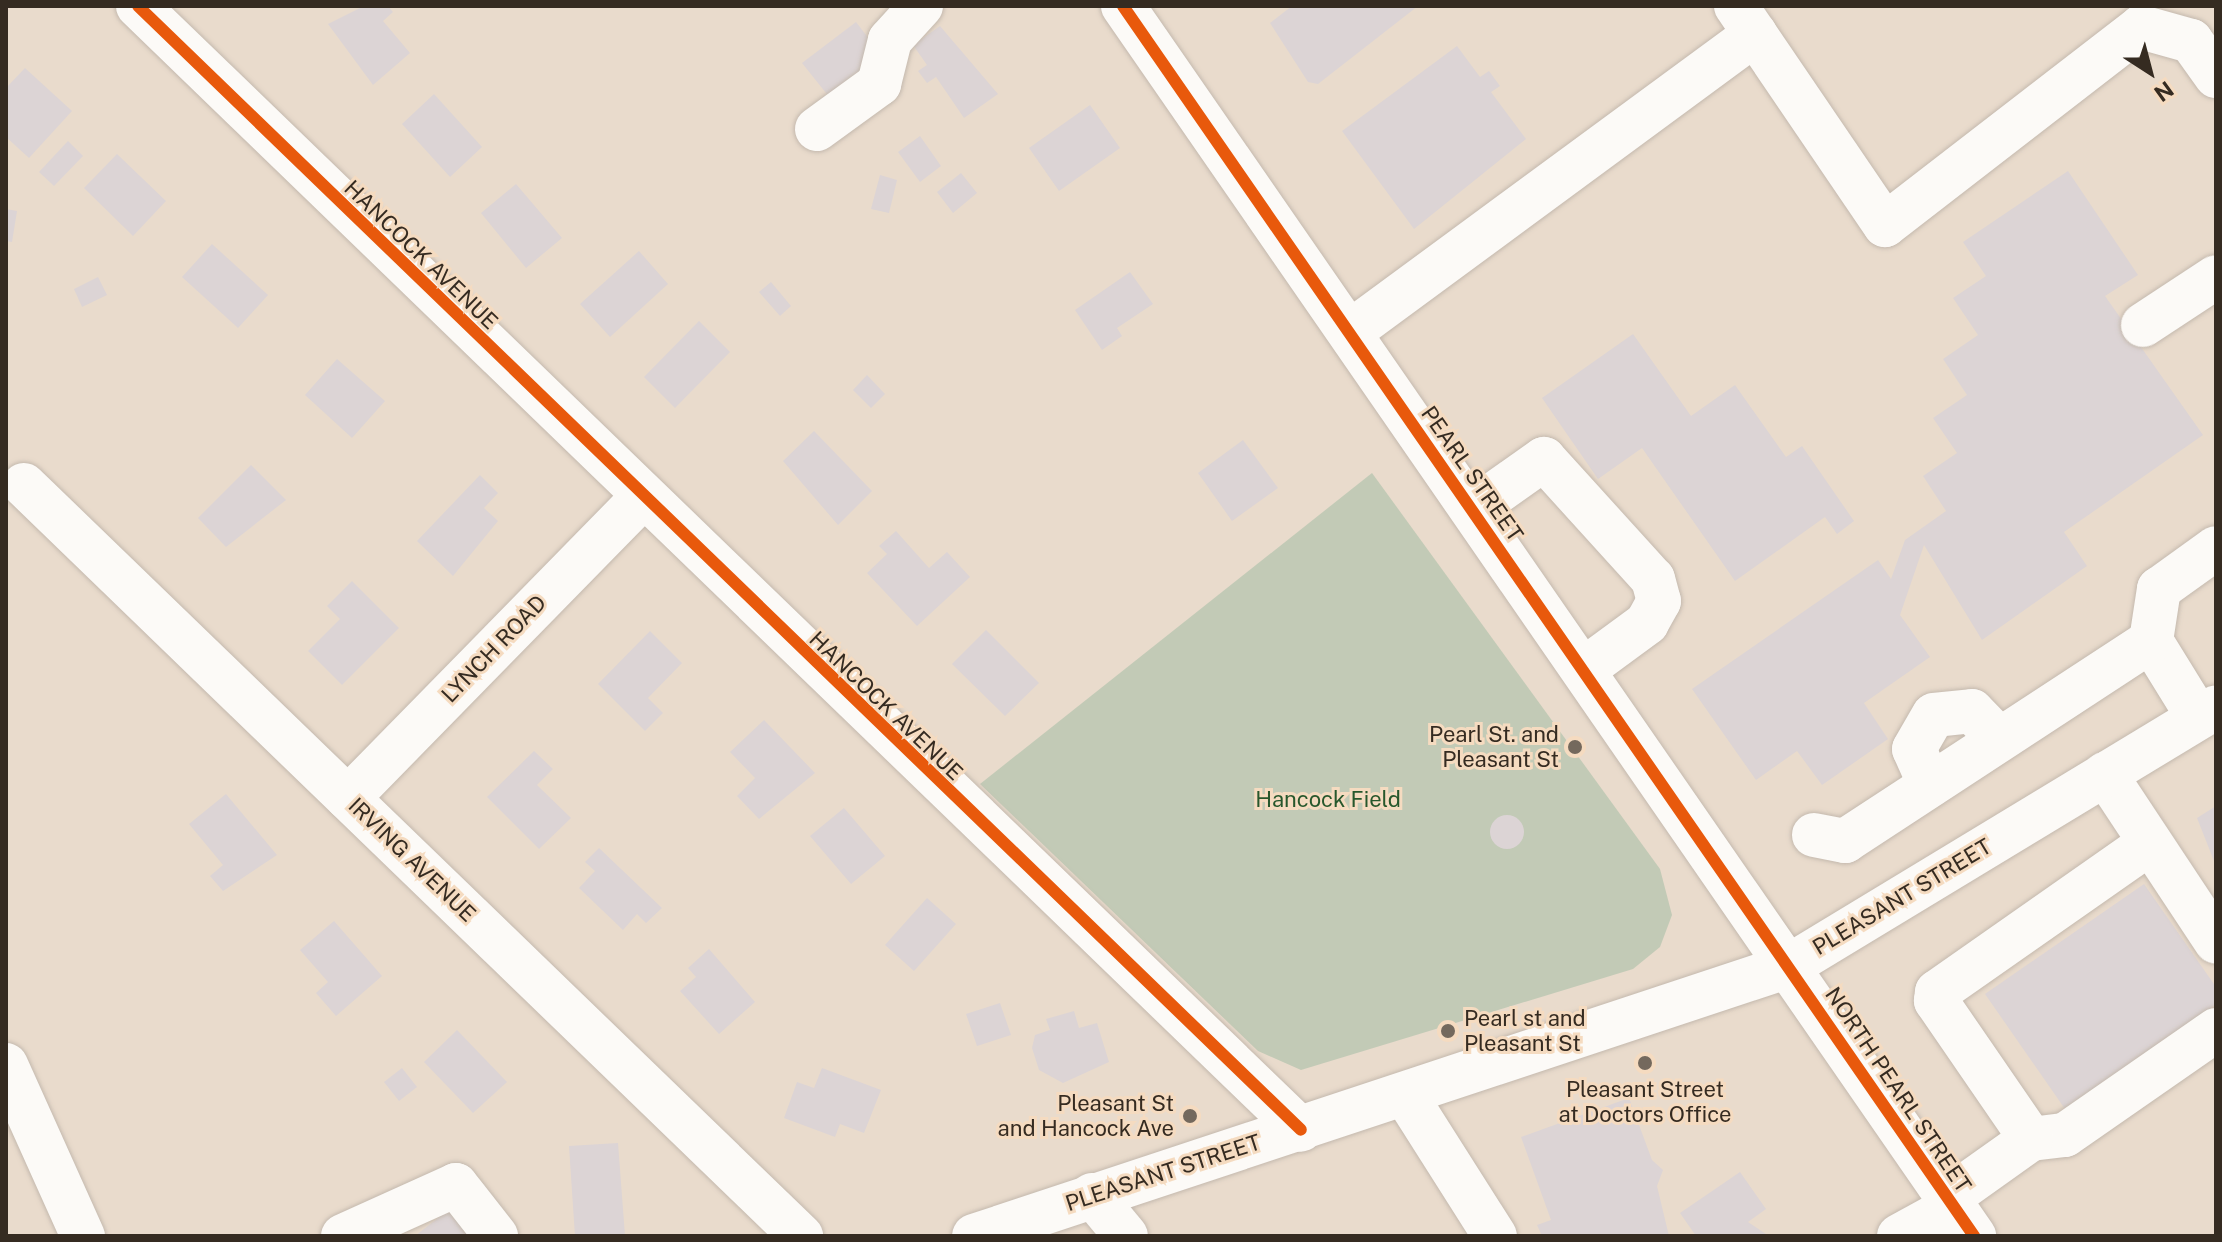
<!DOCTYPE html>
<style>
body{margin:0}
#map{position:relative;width:2222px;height:1242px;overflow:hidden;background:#e9dbcc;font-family:"Public Sans",sans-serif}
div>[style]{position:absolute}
.green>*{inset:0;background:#c2cab6}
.building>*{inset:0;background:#dcd4d5}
.round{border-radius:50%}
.roads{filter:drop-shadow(0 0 2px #c4b9ae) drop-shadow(0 0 2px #c4b9ae)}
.minor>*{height:44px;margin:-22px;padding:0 22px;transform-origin:22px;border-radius:22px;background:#fcfaf7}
.major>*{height:44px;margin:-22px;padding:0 22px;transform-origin:22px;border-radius:22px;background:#fcfaf7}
.highway>*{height:44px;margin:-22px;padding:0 22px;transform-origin:22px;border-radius:22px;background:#fcfaf7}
.cycleway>*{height:12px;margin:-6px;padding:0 6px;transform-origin:6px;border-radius:6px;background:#e8590c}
.dots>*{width:22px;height:22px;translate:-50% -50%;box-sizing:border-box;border:4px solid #f5dbc0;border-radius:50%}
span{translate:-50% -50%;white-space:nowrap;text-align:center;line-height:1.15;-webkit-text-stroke:6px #f5dbc0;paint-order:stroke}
.street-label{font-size:22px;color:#352b21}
.poi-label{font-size:22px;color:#352b21}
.right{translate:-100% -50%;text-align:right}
.left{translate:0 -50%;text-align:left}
.park-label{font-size:22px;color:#27572c}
.frame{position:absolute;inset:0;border:8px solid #352b21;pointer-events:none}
.north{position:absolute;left:2110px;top:32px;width:80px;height:80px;-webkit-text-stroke:6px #f5dbc0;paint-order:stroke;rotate:144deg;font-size:22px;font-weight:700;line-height:32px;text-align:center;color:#352b21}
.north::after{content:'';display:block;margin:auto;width:28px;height:36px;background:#352b21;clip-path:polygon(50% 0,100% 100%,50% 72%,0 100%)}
</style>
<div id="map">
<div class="green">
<div style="clip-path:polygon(1372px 473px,1660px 869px,1672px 915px,1660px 947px,1633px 969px,1301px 1070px,1258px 1051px,980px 784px)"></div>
</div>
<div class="building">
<div style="clip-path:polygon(364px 6px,388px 6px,393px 12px,383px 21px,410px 53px,373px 85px,328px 24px)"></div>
<div style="clip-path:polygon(1292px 6px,1418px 6px,1318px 84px,1308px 82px,1270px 23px)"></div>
<div style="clip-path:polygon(856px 22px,883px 57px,830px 98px,802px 63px)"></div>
<div style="clip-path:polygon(940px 26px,998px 94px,964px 118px,936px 77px,927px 83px,918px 71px,927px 65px,913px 45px)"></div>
<div style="clip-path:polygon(1457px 46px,1480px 77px,1489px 71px,1500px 86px,1491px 92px,1526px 139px,1414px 229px,1342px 131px)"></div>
<div style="clip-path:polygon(25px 68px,72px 111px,29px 158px,6px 137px,6px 88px)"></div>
<div style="clip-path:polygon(434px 94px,482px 147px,450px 177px,402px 124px)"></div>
<div style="clip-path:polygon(1090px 105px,1120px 148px,1059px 191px,1029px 148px)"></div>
<div style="clip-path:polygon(920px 136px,941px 166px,920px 182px,898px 152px)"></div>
<div style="clip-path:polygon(68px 141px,83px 156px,54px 186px,39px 172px)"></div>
<div style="clip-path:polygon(117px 154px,166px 201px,133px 236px,84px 188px)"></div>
<div style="clip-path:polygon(2068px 171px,2138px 275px,2105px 296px,2203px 435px,2064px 532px,2087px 566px,1982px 640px,1924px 545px,1900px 615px,1930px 657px,1864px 703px,1888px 739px,1822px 785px,1797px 751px,1756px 780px,1692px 689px,1878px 560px,1891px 579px,1905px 540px,1946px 511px,1923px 476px,1957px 453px,1933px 418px,1967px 395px,1943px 359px,1978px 335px,1953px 298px,1986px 276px,1963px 242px)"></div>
<div style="clip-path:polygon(961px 173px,977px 193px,953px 213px,937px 192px)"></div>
<div style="clip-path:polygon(880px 175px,897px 180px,889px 213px,871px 209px)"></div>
<div style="clip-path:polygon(516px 184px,562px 238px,526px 268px,481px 213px)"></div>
<div style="clip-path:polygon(6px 209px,17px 211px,12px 242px,6px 241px)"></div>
<div style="clip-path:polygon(212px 244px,268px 295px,238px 328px,182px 277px)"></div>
<div style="clip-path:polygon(639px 251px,668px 284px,610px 337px,580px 304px)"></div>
<div style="clip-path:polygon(1130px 272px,1153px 304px,1117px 328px,1122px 336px,1102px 350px,1075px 310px)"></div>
<div style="clip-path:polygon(98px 277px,107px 295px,82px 307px,74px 289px)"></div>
<div style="clip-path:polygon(771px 282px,791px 306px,780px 316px,759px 292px)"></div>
<div style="clip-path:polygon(699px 321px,730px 352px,675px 408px,644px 377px)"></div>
<div style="clip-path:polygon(1633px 334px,1691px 416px,1735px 385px,1786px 457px,1802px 446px,1854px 521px,1837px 534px,1825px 517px,1735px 581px,1642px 448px,1598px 479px,1542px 398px)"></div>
<div style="clip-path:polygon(337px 359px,385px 401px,352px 438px,305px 395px)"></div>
<div style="clip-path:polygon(867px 375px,885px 394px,871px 408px,853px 390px)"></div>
<div style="clip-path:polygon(814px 431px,872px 491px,838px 525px,783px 461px)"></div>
<div style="clip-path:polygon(1243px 440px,1278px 488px,1232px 521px,1198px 473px)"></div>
<div style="clip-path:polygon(251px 465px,286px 500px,226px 547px,198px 518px)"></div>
<div style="clip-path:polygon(480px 475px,498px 493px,484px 508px,498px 521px,453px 576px,417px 541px)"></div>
<div style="clip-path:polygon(896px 531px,929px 568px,947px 552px,970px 577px,917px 626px,867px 573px,887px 554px,879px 546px)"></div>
<div style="clip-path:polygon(352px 581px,399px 628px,342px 685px,308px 651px,340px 619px,327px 606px)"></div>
<div style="clip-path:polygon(986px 630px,1039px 683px,1005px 716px,952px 664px)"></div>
<div style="clip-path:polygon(650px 631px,682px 663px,648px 698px,663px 713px,645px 731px,598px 684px)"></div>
<div style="clip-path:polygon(764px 720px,815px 773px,759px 819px,737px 796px,755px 778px,730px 752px)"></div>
<div style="clip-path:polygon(534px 751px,553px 769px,537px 785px,571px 818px,539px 849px,487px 797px)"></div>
<div style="clip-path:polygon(226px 794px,277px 855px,223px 891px,210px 876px,223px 865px,189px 824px)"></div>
<div style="clip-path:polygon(2216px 806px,2216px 866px,2197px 818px)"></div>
<div style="clip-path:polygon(844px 808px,885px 856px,851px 884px,810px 836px)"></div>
<div class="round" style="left:1490px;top:815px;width:34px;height:34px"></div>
<div style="clip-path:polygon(599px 848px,662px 908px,646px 923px,637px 914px,623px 930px,579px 888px,595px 871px,585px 862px)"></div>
<div style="clip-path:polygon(2144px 884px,2216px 987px,2216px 1004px,2065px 1109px,1985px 994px)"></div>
<div style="clip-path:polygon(927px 898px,956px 924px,914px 971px,885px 945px)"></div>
<div style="clip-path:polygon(334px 921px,382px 976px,336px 1016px,316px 993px,328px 982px,300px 950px)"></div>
<div style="clip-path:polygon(709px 949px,755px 1002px,719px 1034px,680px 991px,696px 977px,688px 968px)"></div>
<div style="clip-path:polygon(1000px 1003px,1011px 1035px,977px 1046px,966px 1014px)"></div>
<div style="clip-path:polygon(1074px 1011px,1079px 1028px,1097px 1023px,1109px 1062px,1063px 1083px,1039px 1070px,1032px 1048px,1035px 1035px,1050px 1030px,1046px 1019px)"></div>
<div style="clip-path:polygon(457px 1030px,507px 1082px,473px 1113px,424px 1062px)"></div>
<div style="clip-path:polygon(402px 1068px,417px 1087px,399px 1101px,384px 1082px)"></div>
<div style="clip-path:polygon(822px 1068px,881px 1090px,864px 1133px,840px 1124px,835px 1137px,784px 1118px,797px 1082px,814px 1088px)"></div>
<div style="clip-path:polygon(1629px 1098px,1652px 1160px,1663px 1170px,1657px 1186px,1669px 1236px,1542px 1236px,1537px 1225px,1551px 1220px,1521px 1137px)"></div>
<div style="clip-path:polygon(618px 1143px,625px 1236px,575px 1236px,569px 1146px)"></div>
<div style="clip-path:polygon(1740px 1172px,1766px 1209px,1748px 1222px,1769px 1236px,1696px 1236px,1680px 1213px)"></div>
<div style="clip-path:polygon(460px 1201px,486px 1236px,415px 1236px)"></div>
</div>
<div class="roads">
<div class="minor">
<div style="left:138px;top:6px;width:1617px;rotate:44.02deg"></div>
<div style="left:1123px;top:6px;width:1496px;rotate:55.32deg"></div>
<div style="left:1736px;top:6px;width:265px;rotate:55.8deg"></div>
<div style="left:1885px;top:225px;width:324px;rotate:-37.7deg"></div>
<div style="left:2141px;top:27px;width:52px;rotate:15.6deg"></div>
<div style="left:2191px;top:41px;width:43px;rotate:54.5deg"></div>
<div style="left:817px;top:129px;width:77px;rotate:-36deg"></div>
<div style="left:879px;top:84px;width:45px;rotate:-76deg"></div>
<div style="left:890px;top:40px;width:46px;rotate:-47.6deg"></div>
<div style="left:2143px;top:325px;width:87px;rotate:-33.3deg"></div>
<div style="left:1350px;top:332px;width:503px;rotate:-36.35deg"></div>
<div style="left:24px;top:485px;width:1081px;rotate:44.03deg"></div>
<div style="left:1473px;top:509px;width:87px;rotate:-35.2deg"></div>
<div style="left:1544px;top:459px;width:162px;rotate:47.8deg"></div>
<div style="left:1653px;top:579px;width:23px;rotate:75deg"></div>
<div style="left:1659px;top:601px;width:25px;rotate:119deg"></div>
<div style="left:1647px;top:623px;width:79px;rotate:143.7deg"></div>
<div style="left:2198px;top:717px;width:89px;rotate:-121.7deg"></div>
<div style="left:2151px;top:641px;width:53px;rotate:-81.3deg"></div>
<div style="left:2159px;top:589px;width:70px;rotate:-35.7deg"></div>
<div style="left:2105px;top:774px;width:201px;rotate:56.5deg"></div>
<div style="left:1930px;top:785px;width:39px;rotate:-114deg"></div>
<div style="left:1914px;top:749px;width:39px;rotate:-60deg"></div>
<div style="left:1934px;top:715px;width:38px;rotate:-6deg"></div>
<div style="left:1972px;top:711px;width:39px;rotate:46deg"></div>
<div style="left:348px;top:798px;width:419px;rotate:-45.6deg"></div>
<div style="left:1814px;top:835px;width:32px;rotate:11deg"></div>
<div style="left:1845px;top:841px;width:366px;rotate:-33.2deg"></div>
<div style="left:1406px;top:1096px;width:166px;rotate:57.6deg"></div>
<div style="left:2031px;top:1139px;width:34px;rotate:-7deg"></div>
<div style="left:2065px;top:1135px;width:184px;rotate:-34.8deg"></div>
<div style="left:1092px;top:1195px;width:53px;rotate:50.3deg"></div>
<div style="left:1948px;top:1198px;width:102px;rotate:-35.4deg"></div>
<div style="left:2031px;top:1139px;width:168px;rotate:-124.5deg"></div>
<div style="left:1936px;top:1001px;width:9px;rotate:-84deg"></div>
<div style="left:1937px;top:992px;width:260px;rotate:-35deg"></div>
<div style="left:343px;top:1236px;width:124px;rotate:-24.3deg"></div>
<div style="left:456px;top:1185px;width:65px;rotate:51.9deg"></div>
<div style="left:1899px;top:1236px;width:63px;rotate:-28.6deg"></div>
</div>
<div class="major">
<div style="left:974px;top:1236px;width:859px;rotate:-18.33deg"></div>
<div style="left:1789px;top:966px;width:499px;rotate:-31.2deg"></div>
</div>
<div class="highway">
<div style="left:6px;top:1065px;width:188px;rotate:65.8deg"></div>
</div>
</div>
<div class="cycleway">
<div style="left:138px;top:6px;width:1617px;rotate:44.02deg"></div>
<div style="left:1123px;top:6px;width:1496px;rotate:55.32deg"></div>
</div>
<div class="dots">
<div style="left:1575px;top:747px;background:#74695d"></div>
<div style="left:1448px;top:1031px;background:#74695d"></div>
<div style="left:1645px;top:1063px;background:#74695d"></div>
<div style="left:1190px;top:1116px;background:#74695d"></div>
</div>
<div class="street-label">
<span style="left:421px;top:255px;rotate:44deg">HANCOCK AVENUE</span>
<span style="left:1472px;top:474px;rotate:55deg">PEARL STREET</span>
<span style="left:494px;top:649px;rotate:-46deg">LYNCH ROAD</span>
<span style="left:886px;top:706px;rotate:44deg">HANCOCK AVENUE</span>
<span style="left:412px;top:860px;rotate:44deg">IRVING AVENUE</span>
<span style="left:1902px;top:897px;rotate:-31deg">PLEASANT STREET</span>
<span style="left:1898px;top:1090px;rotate:56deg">NORTH PEARL STREET</span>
<span style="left:1163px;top:1173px;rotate:-18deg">PLEASANT STREET</span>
</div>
<div class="poi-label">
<span class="right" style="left:1559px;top:747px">Pearl St. and<br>Pleasant St</span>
<span class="left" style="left:1464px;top:1031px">Pearl st and<br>Pleasant St</span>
<span style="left:1645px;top:1102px">Pleasant Street<br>at Doctors Office</span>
<span class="right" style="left:1174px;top:1116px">Pleasant St<br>and Hancock Ave</span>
</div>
<div class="park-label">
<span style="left:1328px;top:800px">Hancock Field</span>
</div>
<div class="frame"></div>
<div class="north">N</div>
</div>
